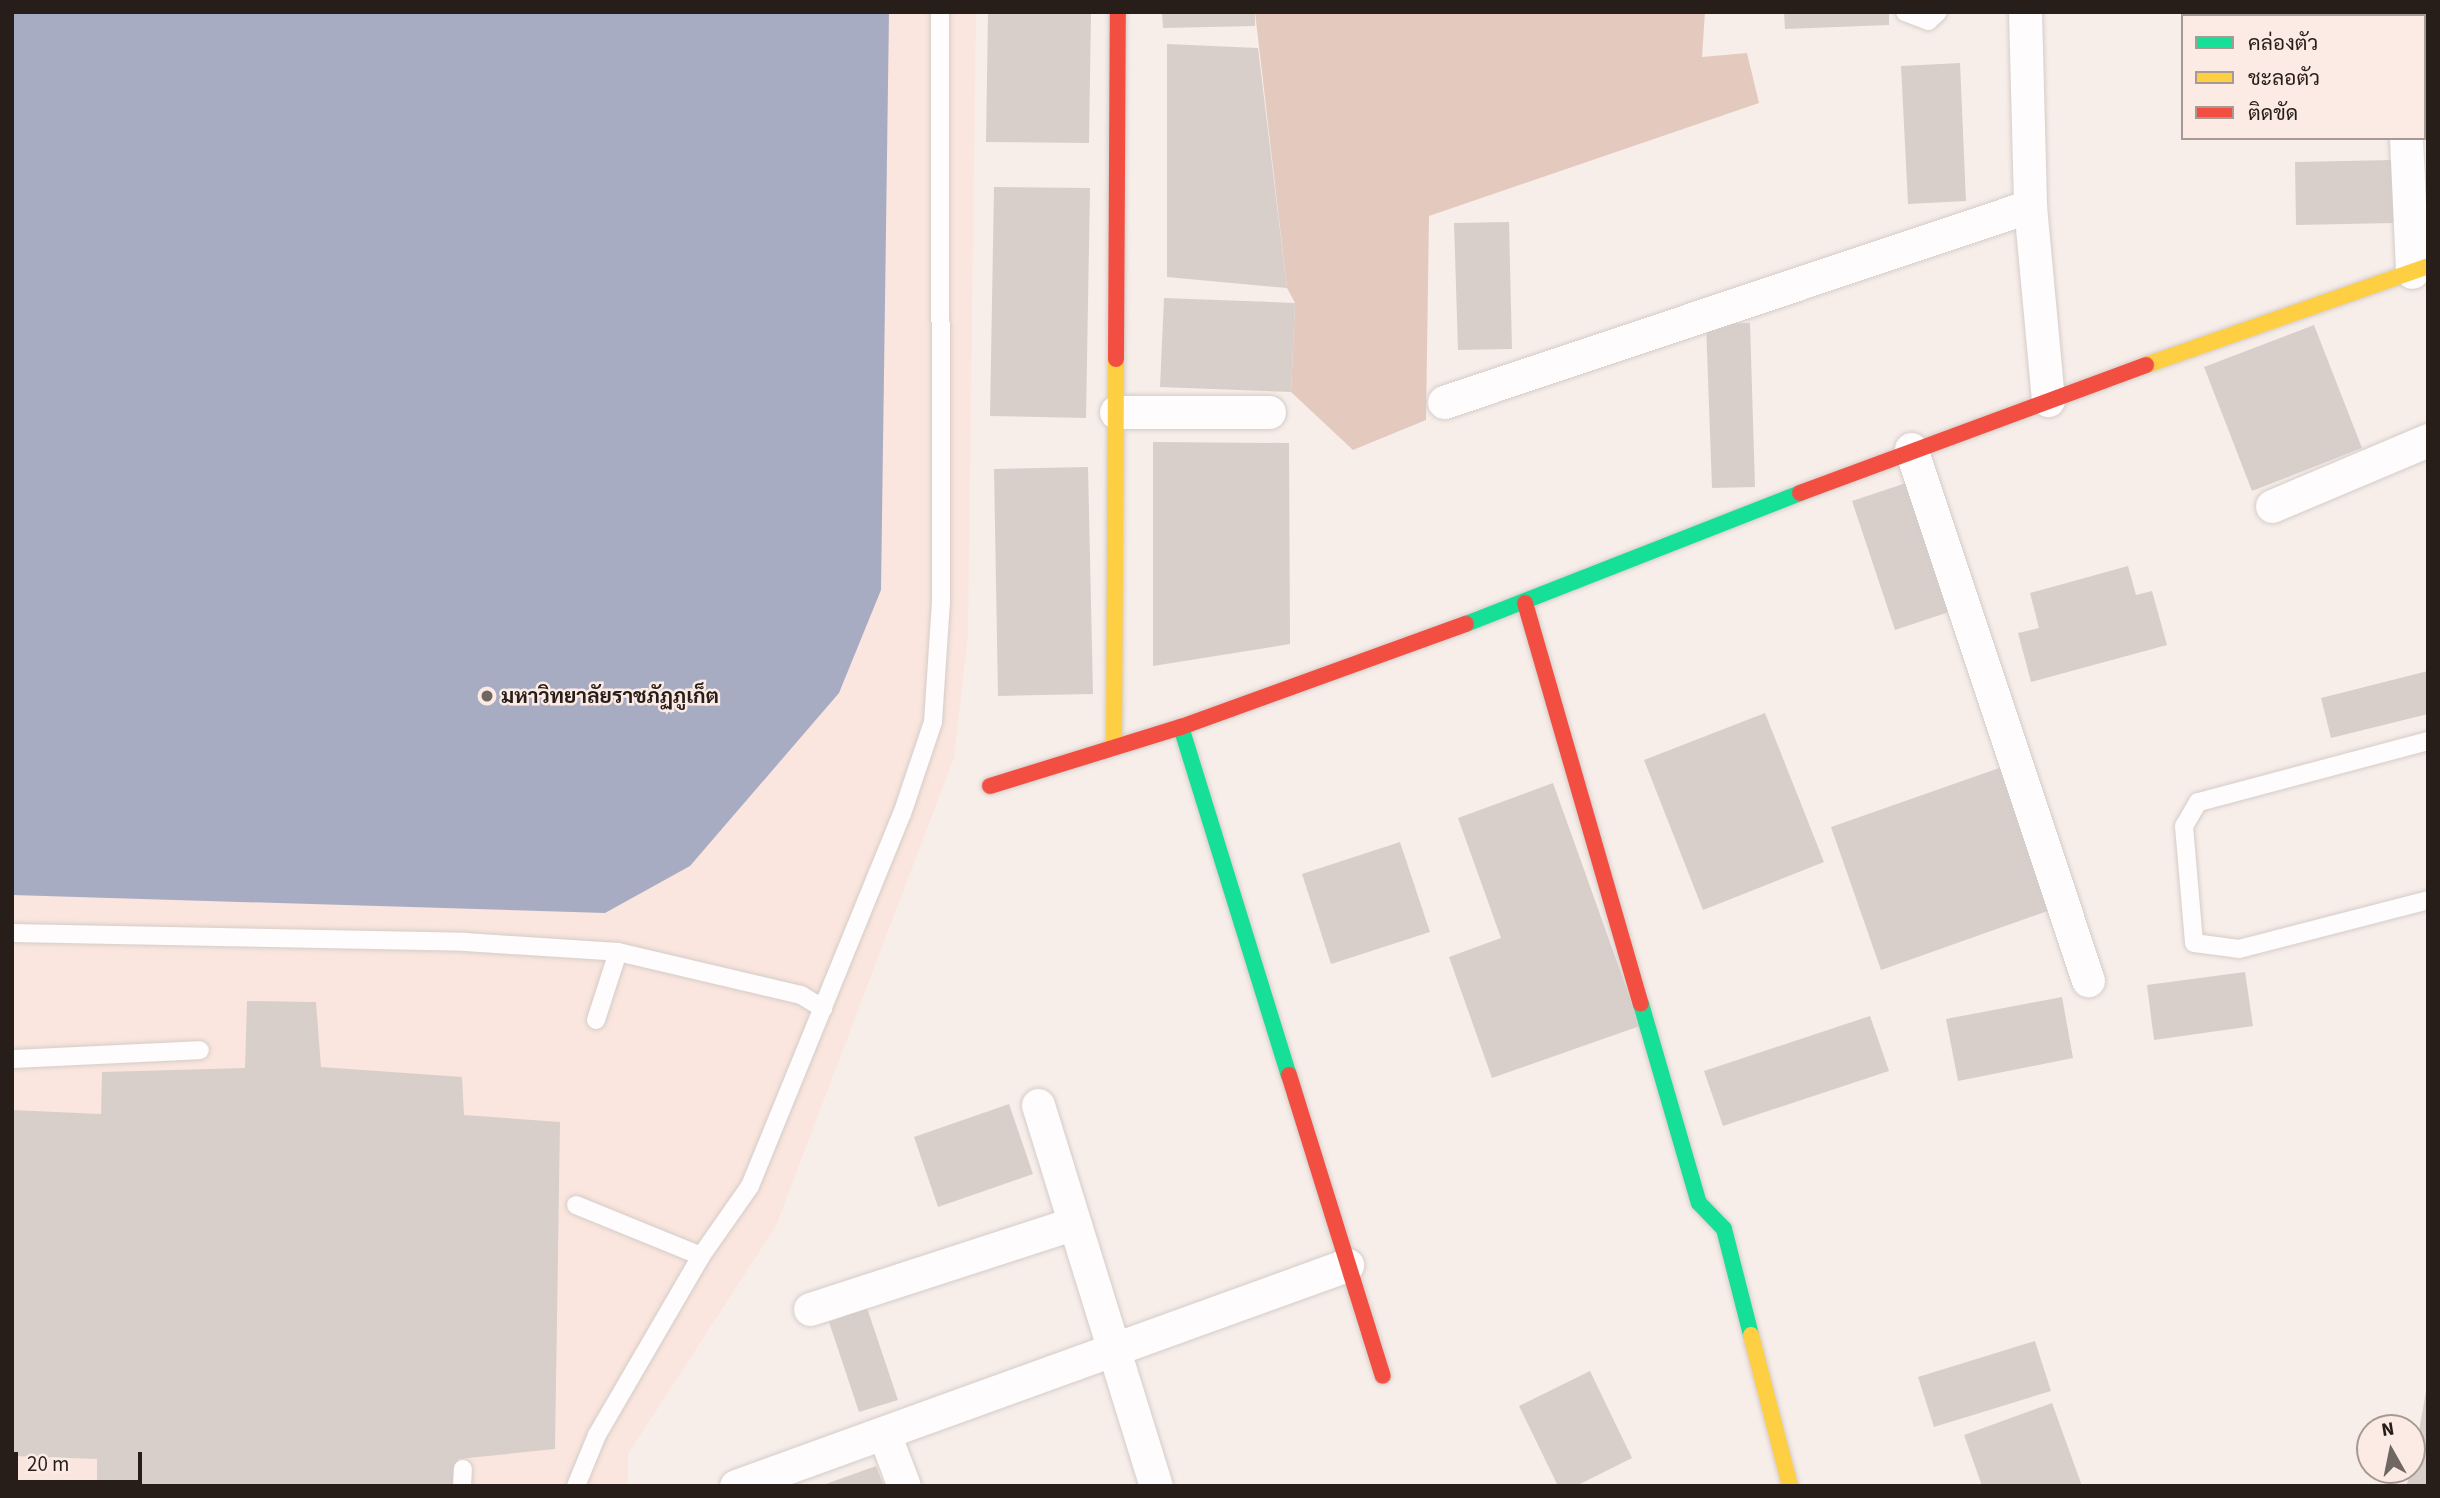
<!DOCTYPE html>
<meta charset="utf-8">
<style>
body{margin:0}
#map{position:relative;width:2440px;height:1498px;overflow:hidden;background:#f7eeea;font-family:"Source Sans 3",Sarabun,sans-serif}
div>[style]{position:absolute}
.built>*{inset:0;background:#fae6de}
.forest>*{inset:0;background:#e4c9bf}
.water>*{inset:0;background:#a8acc3}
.building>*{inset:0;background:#d8cfcb}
.roads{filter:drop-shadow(0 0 2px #d5ccc8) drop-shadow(0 0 2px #d5ccc8)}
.lane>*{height:18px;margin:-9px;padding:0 9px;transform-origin:9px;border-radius:9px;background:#fefcfc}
.street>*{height:33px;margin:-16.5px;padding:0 16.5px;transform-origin:16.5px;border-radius:16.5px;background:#fefcfc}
.fast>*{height:16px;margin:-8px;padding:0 8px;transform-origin:8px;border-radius:8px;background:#16e098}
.slow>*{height:16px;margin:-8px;padding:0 8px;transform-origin:8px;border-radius:8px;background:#ffcf43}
.jam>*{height:16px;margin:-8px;padding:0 8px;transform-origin:8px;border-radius:8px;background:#f24e42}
.dots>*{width:19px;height:19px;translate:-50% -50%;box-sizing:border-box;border:4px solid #fcebe5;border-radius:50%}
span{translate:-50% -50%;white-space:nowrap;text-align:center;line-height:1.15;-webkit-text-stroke:5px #fcebe5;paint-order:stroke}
.poi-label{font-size:21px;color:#271e1a;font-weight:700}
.left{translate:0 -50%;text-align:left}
.frame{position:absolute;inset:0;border:14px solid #271e1a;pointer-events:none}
.legend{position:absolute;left:2181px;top:14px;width:245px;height:126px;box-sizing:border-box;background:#fcebe5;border:2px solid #a79994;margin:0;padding:9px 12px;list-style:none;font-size:21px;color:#271e1a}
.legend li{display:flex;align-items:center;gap:14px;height:35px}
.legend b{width:35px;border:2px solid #a79994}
.north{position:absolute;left:2356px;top:1414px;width:70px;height:70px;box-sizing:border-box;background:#fcebe5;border:2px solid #a79994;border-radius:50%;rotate:351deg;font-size:19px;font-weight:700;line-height:28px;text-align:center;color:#271e1a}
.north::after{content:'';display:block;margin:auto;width:24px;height:32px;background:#706763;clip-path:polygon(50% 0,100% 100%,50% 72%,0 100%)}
.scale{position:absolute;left:14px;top:1452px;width:128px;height:32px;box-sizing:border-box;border:4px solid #271e1a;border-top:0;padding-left:9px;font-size:21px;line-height:24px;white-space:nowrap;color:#271e1a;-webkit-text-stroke:5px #fcebe5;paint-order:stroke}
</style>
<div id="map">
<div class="built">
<div style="clip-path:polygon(12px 12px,976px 12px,968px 635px,954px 758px,776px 1226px,628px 1454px,628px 1486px,12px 1486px)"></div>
</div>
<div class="forest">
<div style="clip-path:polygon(1255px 12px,1705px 12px,1702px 57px,1747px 53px,1759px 103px,1429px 216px,1426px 420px,1353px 450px,1291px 392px,1295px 303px,1287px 288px)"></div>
</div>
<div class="water">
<div style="clip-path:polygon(12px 12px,889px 12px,881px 590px,839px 693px,690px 866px,605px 913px,12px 895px)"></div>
</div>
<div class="building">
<div style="clip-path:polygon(988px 12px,1091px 12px,1089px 143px,986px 142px)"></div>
<div style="clip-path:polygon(1162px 12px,1255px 12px,1255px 26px,1163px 28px)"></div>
<div style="clip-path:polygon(1784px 12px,1889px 12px,1889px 25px,1785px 29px)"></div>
<div style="clip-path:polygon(2224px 12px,2335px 12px,2335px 16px,2224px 16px)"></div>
<div style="clip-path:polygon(1167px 44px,1258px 48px,1287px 288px,1167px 277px)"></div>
<div style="clip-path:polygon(1960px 63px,1966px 201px,1908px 204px,1901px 66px)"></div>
<div style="clip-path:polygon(2393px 160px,2394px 223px,2296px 225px,2295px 162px)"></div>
<div style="clip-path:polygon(994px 187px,1090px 188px,1086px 418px,990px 416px)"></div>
<div style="clip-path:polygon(1509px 222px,1512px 349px,1458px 350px,1454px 223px)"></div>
<div style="clip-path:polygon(1164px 298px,1295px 303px,1291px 392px,1160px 387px)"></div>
<div style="clip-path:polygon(1750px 323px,1755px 487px,1712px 488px,1706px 324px)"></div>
<div style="clip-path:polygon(2314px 325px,2362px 448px,2252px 491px,2204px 367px)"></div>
<div style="clip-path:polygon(1153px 442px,1289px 443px,1290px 644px,1153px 666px)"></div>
<div style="clip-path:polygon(1088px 467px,1093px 694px,998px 696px,994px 469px)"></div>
<div style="clip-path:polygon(1912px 481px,1955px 610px,1895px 630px,1852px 501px)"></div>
<div style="clip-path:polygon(2128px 566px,2136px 595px,2152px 591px,2167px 645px,2031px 682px,2018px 633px,2039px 628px,2030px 593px)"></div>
<div style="clip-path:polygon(2428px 671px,2428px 714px,2331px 738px,2321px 698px)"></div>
<div style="clip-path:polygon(1765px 713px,1824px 862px,1703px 910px,1644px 760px)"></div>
<div style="clip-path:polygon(2005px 766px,2056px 908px,1881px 970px,1831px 827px)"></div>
<div style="clip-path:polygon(1553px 783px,1640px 1026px,1492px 1078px,1449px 957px,1501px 938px,1458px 818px)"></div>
<div style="clip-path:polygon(1400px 842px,1430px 932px,1331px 964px,1302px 874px)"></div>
<div style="clip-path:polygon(2245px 972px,2253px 1026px,2154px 1040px,2147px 985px)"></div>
<div style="clip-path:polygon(2062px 997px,2073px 1058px,1958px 1081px,1946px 1019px)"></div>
<div style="clip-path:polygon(247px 1001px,316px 1002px,321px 1067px,462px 1077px,464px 1115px,560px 1122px,555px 1449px,458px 1459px,457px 1486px,97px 1486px,97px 1459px,12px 1456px,12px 1110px,101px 1114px,102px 1072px,245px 1068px)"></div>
<div style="clip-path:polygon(1870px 1016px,1889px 1071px,1723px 1126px,1704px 1071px)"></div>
<div style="clip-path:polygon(1009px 1104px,1033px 1174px,938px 1207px,914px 1137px)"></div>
<div style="clip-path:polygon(867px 1308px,898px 1400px,859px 1412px,829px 1322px)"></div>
<div style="clip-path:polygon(2035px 1341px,2051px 1391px,1934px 1427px,1918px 1377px)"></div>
<div style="clip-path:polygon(1590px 1371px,1632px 1458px,1576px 1486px,1558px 1486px,1519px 1406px)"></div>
<div style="clip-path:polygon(2428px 1380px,2428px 1486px,2406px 1486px,2412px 1470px)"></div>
<div style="clip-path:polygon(2052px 1403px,2082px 1486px,1982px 1486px,1964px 1435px)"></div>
<div style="clip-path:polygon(876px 1466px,884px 1486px,823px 1486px,823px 1485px)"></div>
</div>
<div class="roads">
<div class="lane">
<div style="left:1905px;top:12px;width:25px;rotate:21deg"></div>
<div style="left:1928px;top:21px;width:13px;rotate:-42deg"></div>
<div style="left:2428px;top:741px;width:238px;rotate:165.1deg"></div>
<div style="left:2198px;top:802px;width:28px;rotate:120deg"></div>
<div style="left:2184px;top:826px;width:117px;rotate:85.1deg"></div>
<div style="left:2194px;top:943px;width:45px;rotate:7.6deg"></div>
<div style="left:2239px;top:949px;width:195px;rotate:-14.5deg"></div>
<div style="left:12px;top:933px;width:453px;rotate:1.1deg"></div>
<div style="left:465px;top:942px;width:153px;rotate:3.7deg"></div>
<div style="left:596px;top:1020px;width:71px;rotate:-72.1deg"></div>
<div style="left:618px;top:952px;width:188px;rotate:13.2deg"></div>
<div style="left:801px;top:995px;width:26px;rotate:31deg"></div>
<div style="left:12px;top:1059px;width:188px;rotate:-2.7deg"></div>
<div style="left:576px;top:1205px;width:135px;rotate:22.2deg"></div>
<div style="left:462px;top:1486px;width:17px;rotate:-87deg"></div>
<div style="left:576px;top:1486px;width:55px;rotate:-67.6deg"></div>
<div style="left:597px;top:1435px;width:207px;rotate:-59.8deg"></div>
<div style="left:701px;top:1256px;width:85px;rotate:-55deg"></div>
<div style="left:750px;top:1186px;width:402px;rotate:-67.8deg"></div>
<div style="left:902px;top:814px;width:97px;rotate:-71.4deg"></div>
<div style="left:933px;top:722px;width:119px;rotate:-86.2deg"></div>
<div style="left:941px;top:603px;width:591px;rotate:-90.1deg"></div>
</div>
<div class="street">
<div style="left:2025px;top:12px;width:194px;rotate:88.5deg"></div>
<div style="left:2030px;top:206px;width:195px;rotate:84.7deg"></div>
<div style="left:2401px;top:12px;width:4px;rotate:90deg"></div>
<div style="left:2406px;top:138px;width:134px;rotate:87.4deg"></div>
<div style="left:1444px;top:402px;width:618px;rotate:-18.49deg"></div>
<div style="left:1116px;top:412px;width:153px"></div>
<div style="left:1911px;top:449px;width:560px;rotate:71.57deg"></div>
<div style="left:2272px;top:506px;width:169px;rotate:-22.9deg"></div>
<div style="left:1038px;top:1105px;width:399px;rotate:72.8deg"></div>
<div style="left:810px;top:1309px;width:274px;rotate:-18deg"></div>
<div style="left:885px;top:1436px;width:53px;rotate:69.2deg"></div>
<div style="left:736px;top:1486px;width:650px;rotate:-19.89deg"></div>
</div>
<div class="fast">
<div style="left:1466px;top:624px;width:359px;rotate:-21.4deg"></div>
<div style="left:1181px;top:727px;width:364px;rotate:72.8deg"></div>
<div style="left:1641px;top:1004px;width:207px;rotate:73.8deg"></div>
<div style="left:1699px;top:1203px;width:36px;rotate:46deg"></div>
<div style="left:1724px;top:1229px;width:109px;rotate:75.7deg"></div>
</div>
<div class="slow">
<div style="left:2146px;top:365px;width:299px;rotate:-19.3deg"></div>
<div style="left:1114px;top:746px;width:387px;rotate:-89.7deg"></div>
<div style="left:1751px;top:1335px;width:156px;rotate:75.5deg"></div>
</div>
<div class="jam">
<div style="left:1116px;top:359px;width:347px;rotate:-89.7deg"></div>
<div style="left:1800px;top:493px;width:369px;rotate:-20.3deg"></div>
<div style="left:1525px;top:603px;width:417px;rotate:73.9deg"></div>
<div style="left:990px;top:786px;width:200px;rotate:-17.2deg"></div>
<div style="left:1181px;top:727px;width:303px;rotate:-19.9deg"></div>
<div style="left:1289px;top:1075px;width:315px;rotate:72.7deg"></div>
</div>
</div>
<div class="dots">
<div style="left:487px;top:696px;background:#706763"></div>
</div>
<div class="poi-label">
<span class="left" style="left:501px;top:696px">มหาวิทยาลัยราชภัฏภูเก็ต</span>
</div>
<div class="frame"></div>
<ul class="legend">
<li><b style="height:9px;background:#16e098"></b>คล่องตัว</li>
<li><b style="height:9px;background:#ffcf43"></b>ชะลอตัว</li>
<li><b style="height:9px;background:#f24e42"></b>ติดขัด</li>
</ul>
<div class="north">N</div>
<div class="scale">20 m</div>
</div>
